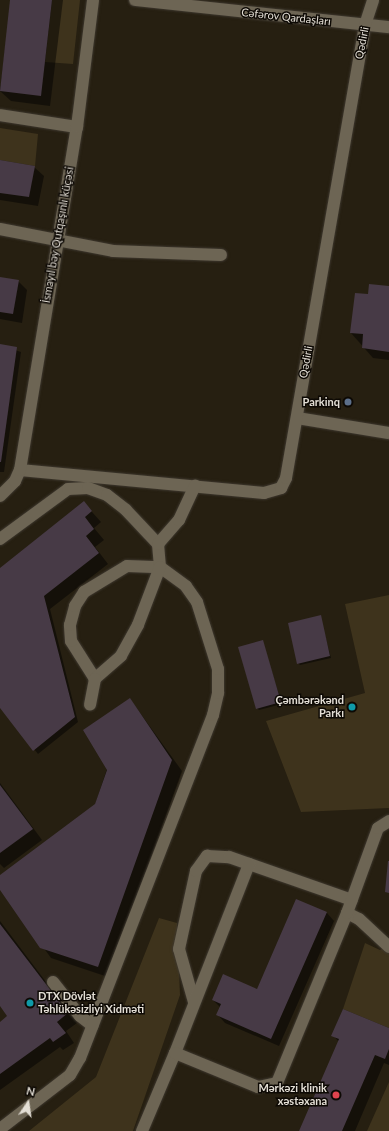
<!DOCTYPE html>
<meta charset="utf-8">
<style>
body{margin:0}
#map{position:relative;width:389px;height:1131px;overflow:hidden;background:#261f11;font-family:Lato,sans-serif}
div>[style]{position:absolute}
.green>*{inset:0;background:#3e331c}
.shadow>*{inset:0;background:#0007}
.building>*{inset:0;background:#473a46}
.roads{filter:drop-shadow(0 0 1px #3e382f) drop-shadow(0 0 1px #3e382f)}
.minor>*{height:12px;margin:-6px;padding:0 6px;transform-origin:6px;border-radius:6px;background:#6d6554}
.dots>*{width:11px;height:11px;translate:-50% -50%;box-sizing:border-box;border:2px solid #0d0904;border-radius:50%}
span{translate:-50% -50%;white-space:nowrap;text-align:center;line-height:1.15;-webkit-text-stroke:3px #0d0904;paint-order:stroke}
.street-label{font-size:11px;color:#e3ded5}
.poi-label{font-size:11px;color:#e3ded5;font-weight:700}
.right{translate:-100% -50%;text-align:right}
.left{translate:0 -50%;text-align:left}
.north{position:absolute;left:8px;top:1083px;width:40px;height:40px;-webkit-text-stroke:3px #0d0904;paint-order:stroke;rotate:13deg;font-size:11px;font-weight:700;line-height:16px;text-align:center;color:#e3ded5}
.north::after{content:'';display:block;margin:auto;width:14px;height:18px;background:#e3ded5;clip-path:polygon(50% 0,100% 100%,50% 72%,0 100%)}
</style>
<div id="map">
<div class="green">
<div style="clip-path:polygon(52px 0,80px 0,73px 64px,45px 62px)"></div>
<div style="clip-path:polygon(0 128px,38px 134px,35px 166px,0 160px)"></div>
<div style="clip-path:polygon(389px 595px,389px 808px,301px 812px,266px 721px,365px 693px,345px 604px)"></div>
<div style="clip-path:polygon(159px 918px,177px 923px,180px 995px,133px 1131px,29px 1131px,96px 1077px)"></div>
<div style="clip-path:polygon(365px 943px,380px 950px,389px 945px,389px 1028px,343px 1009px)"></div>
<div style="clip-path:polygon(389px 1082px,389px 1131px,367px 1131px)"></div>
</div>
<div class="shadow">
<div style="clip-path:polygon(11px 0,63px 0,50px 106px,11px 101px,0 91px)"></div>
<div style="clip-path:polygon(0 161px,34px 167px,44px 176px,38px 206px,0 200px)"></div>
<div style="clip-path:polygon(0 278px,18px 281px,27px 290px,22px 323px,0 319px)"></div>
<div style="clip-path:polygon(389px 287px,389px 360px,373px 358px,351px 333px,369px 296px)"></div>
<div style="clip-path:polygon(0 345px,21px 352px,4px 472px,0 472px)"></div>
<div style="clip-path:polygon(84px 503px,101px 522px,94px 528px,104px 540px,95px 547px,108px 564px,50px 609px,78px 722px,38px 754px,0 706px,0 569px)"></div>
<div style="clip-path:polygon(320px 616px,331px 658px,300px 665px,298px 663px)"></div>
<div style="clip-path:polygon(262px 641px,282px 704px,259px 710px,257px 708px)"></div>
<div style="clip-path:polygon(130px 699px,182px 771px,108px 977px,51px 958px,0 888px,0 876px,95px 805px)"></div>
<div style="clip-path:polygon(0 783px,42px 840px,4px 868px,0 864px)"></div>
<div style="clip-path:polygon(297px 900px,327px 913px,334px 921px,279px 1046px,225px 1023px,218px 1015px,221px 1008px,213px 1000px,257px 990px)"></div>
<div style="clip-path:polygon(0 921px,77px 1023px,66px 1031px,74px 1043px,63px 1050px,60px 1047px,0 1090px,0 1023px,9px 1017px,0 1004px)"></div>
<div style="clip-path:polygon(389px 1029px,389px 1065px,384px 1063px,355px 1131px,300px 1131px,339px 1042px,333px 1035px)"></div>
</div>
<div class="building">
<div style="clip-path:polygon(10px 0,52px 0,41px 96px,0 91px)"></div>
<div style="clip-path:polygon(0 160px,35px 166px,29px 197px,0 193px)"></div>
<div style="clip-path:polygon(0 277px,19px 280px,13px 314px,0 312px)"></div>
<div style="clip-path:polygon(369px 284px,389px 286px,389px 352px,362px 348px,363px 334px,350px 333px,355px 293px,368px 294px)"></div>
<div style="clip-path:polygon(0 344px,17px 347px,1px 462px,0 462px)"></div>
<div style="clip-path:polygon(84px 501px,92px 511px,85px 517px,94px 529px,86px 536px,99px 553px,44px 596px,75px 717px,33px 751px,0 708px,0 568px)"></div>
<div style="clip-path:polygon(321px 615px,330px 656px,297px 664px,288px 623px)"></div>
<div style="clip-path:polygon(263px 640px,281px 702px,256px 709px,238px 647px)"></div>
<div style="clip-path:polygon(130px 698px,172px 760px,98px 967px,40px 948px,0 890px,0 875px,95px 804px,107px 770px,83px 730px)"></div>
<div style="clip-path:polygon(0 785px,33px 829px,0 853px)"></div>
<div style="clip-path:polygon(388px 861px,389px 861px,389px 893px,385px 892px)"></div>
<div style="clip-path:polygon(296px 899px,327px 912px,271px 1039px,216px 1015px,221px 1004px,212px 1000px,223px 974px,257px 989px)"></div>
<div style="clip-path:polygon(0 924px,68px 1013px,57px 1022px,66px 1033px,53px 1042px,50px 1038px,0 1074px,0 1022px,7px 1016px,0 1006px)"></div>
<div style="clip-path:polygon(343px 1009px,389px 1028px,389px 1049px,385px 1059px,375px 1055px,342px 1131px,299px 1131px,339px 1039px,331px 1036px)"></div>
</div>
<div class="roads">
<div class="minor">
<div style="left:135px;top:0;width:255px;rotate:6.1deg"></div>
<div style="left:0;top:115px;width:78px;rotate:8.9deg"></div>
<div style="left:0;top:229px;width:115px;rotate:11deg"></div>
<div style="left:113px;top:251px;width:108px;rotate:2.1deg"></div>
<div style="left:297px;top:418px;width:93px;rotate:9.3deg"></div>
<div style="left:20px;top:470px;width:245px;rotate:5.4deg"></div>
<div style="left:264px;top:493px;width:18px;rotate:-16deg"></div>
<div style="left:281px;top:488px;width:11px;rotate:-63deg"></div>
<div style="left:286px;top:478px;width:460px;rotate:-80.1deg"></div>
<div style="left:365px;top:25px;width:26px;rotate:-72deg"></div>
<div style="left:0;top:496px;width:21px;rotate:-45deg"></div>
<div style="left:15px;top:481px;width:12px;rotate:-66deg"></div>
<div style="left:20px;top:470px;width:348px;rotate:-80.6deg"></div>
<div style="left:77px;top:127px;width:128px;rotate:-82.8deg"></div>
<div style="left:0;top:539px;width:84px;rotate:-36.3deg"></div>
<div style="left:68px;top:489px;width:20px;rotate:-3deg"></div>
<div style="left:88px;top:488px;width:20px;rotate:20deg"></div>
<div style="left:107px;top:495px;width:24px;rotate:38deg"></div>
<div style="left:126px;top:510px;width:47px;rotate:46.7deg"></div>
<div style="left:95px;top:679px;width:45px;rotate:-122.3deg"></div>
<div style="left:71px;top:641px;width:16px;rotate:-94deg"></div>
<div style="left:70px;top:625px;width:20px;rotate:-75deg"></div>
<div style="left:75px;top:606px;width:17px;rotate:-57deg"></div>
<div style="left:84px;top:592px;width:50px;rotate:-31.2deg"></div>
<div style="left:127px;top:566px;width:33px;rotate:2deg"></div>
<div style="left:160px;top:567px;width:23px;rotate:-95deg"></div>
<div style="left:158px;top:544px;width:32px;rotate:-49deg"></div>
<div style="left:179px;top:520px;width:38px;rotate:-65deg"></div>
<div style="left:347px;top:913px;width:13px;rotate:27deg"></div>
<div style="left:359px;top:919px;width:41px;rotate:43deg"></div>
<div style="left:53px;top:982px;width:43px;rotate:51.5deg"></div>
<div style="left:80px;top:1016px;width:16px;rotate:38deg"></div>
<div style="left:194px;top:1002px;width:55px;rotate:-105.8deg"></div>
<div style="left:179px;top:949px;width:80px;rotate:-77.7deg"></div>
<div style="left:196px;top:871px;width:19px;rotate:-54deg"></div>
<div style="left:207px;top:856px;width:22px;rotate:3deg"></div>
<div style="left:229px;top:857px;width:130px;rotate:19.3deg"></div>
<div style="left:175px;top:1053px;width:203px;rotate:-68.6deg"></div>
<div style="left:0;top:1129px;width:88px;rotate:-37.6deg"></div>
<div style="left:70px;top:1075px;width:20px;rotate:-60deg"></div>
<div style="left:80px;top:1058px;width:368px;rotate:-68.8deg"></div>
<div style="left:213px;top:715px;width:23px;rotate:-77deg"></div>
<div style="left:218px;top:693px;width:24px;rotate:-90deg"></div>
<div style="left:218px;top:669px;width:70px;rotate:-107.4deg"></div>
<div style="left:197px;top:602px;width:19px;rotate:-125deg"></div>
<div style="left:186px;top:586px;width:32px;rotate:-144deg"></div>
<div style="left:160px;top:567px;width:62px;rotate:110.8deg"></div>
<div style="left:138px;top:625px;width:35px;rotate:119deg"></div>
<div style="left:121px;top:656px;width:35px;rotate:139deg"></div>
<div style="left:95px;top:679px;width:26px;rotate:101deg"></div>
<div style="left:142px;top:1131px;width:85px;rotate:-67.1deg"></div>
<div style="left:175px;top:1053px;width:90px;rotate:22.3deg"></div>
<div style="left:258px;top:1087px;width:19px;rotate:-12deg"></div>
<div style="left:277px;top:1083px;width:184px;rotate:-67.6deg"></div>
<div style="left:347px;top:913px;width:90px;rotate:-70deg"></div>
<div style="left:378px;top:828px;width:13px;rotate:-32deg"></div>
</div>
</div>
<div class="dots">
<div style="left:348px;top:402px;background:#5c6f8a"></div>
<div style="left:352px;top:707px;background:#0f9aa8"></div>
<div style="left:30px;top:1003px;background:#0f9aa8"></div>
<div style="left:336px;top:1095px;background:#e0444e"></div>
</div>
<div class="street-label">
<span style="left:286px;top:17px;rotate:6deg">Cəfərov Qardaşları</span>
<span style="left:362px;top:43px;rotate:-79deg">Qədirli</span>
<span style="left:58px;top:235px;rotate:-80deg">İsmayıl bəy Qutqaşınlı küçəsi</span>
<span style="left:306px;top:362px;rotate:-80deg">Qədirli</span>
</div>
<div class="poi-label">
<span class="right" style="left:340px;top:402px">Parkinq</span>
<span class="right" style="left:344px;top:707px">Çəmbərəkənd<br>Parkı</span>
<span class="left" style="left:38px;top:1003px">DTX Dövlət<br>Təhlükəsizliyi Xidməti</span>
<span class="right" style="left:327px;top:1095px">Mərkəzi klinik<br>xəstəxana</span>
</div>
<div class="north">N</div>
</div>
